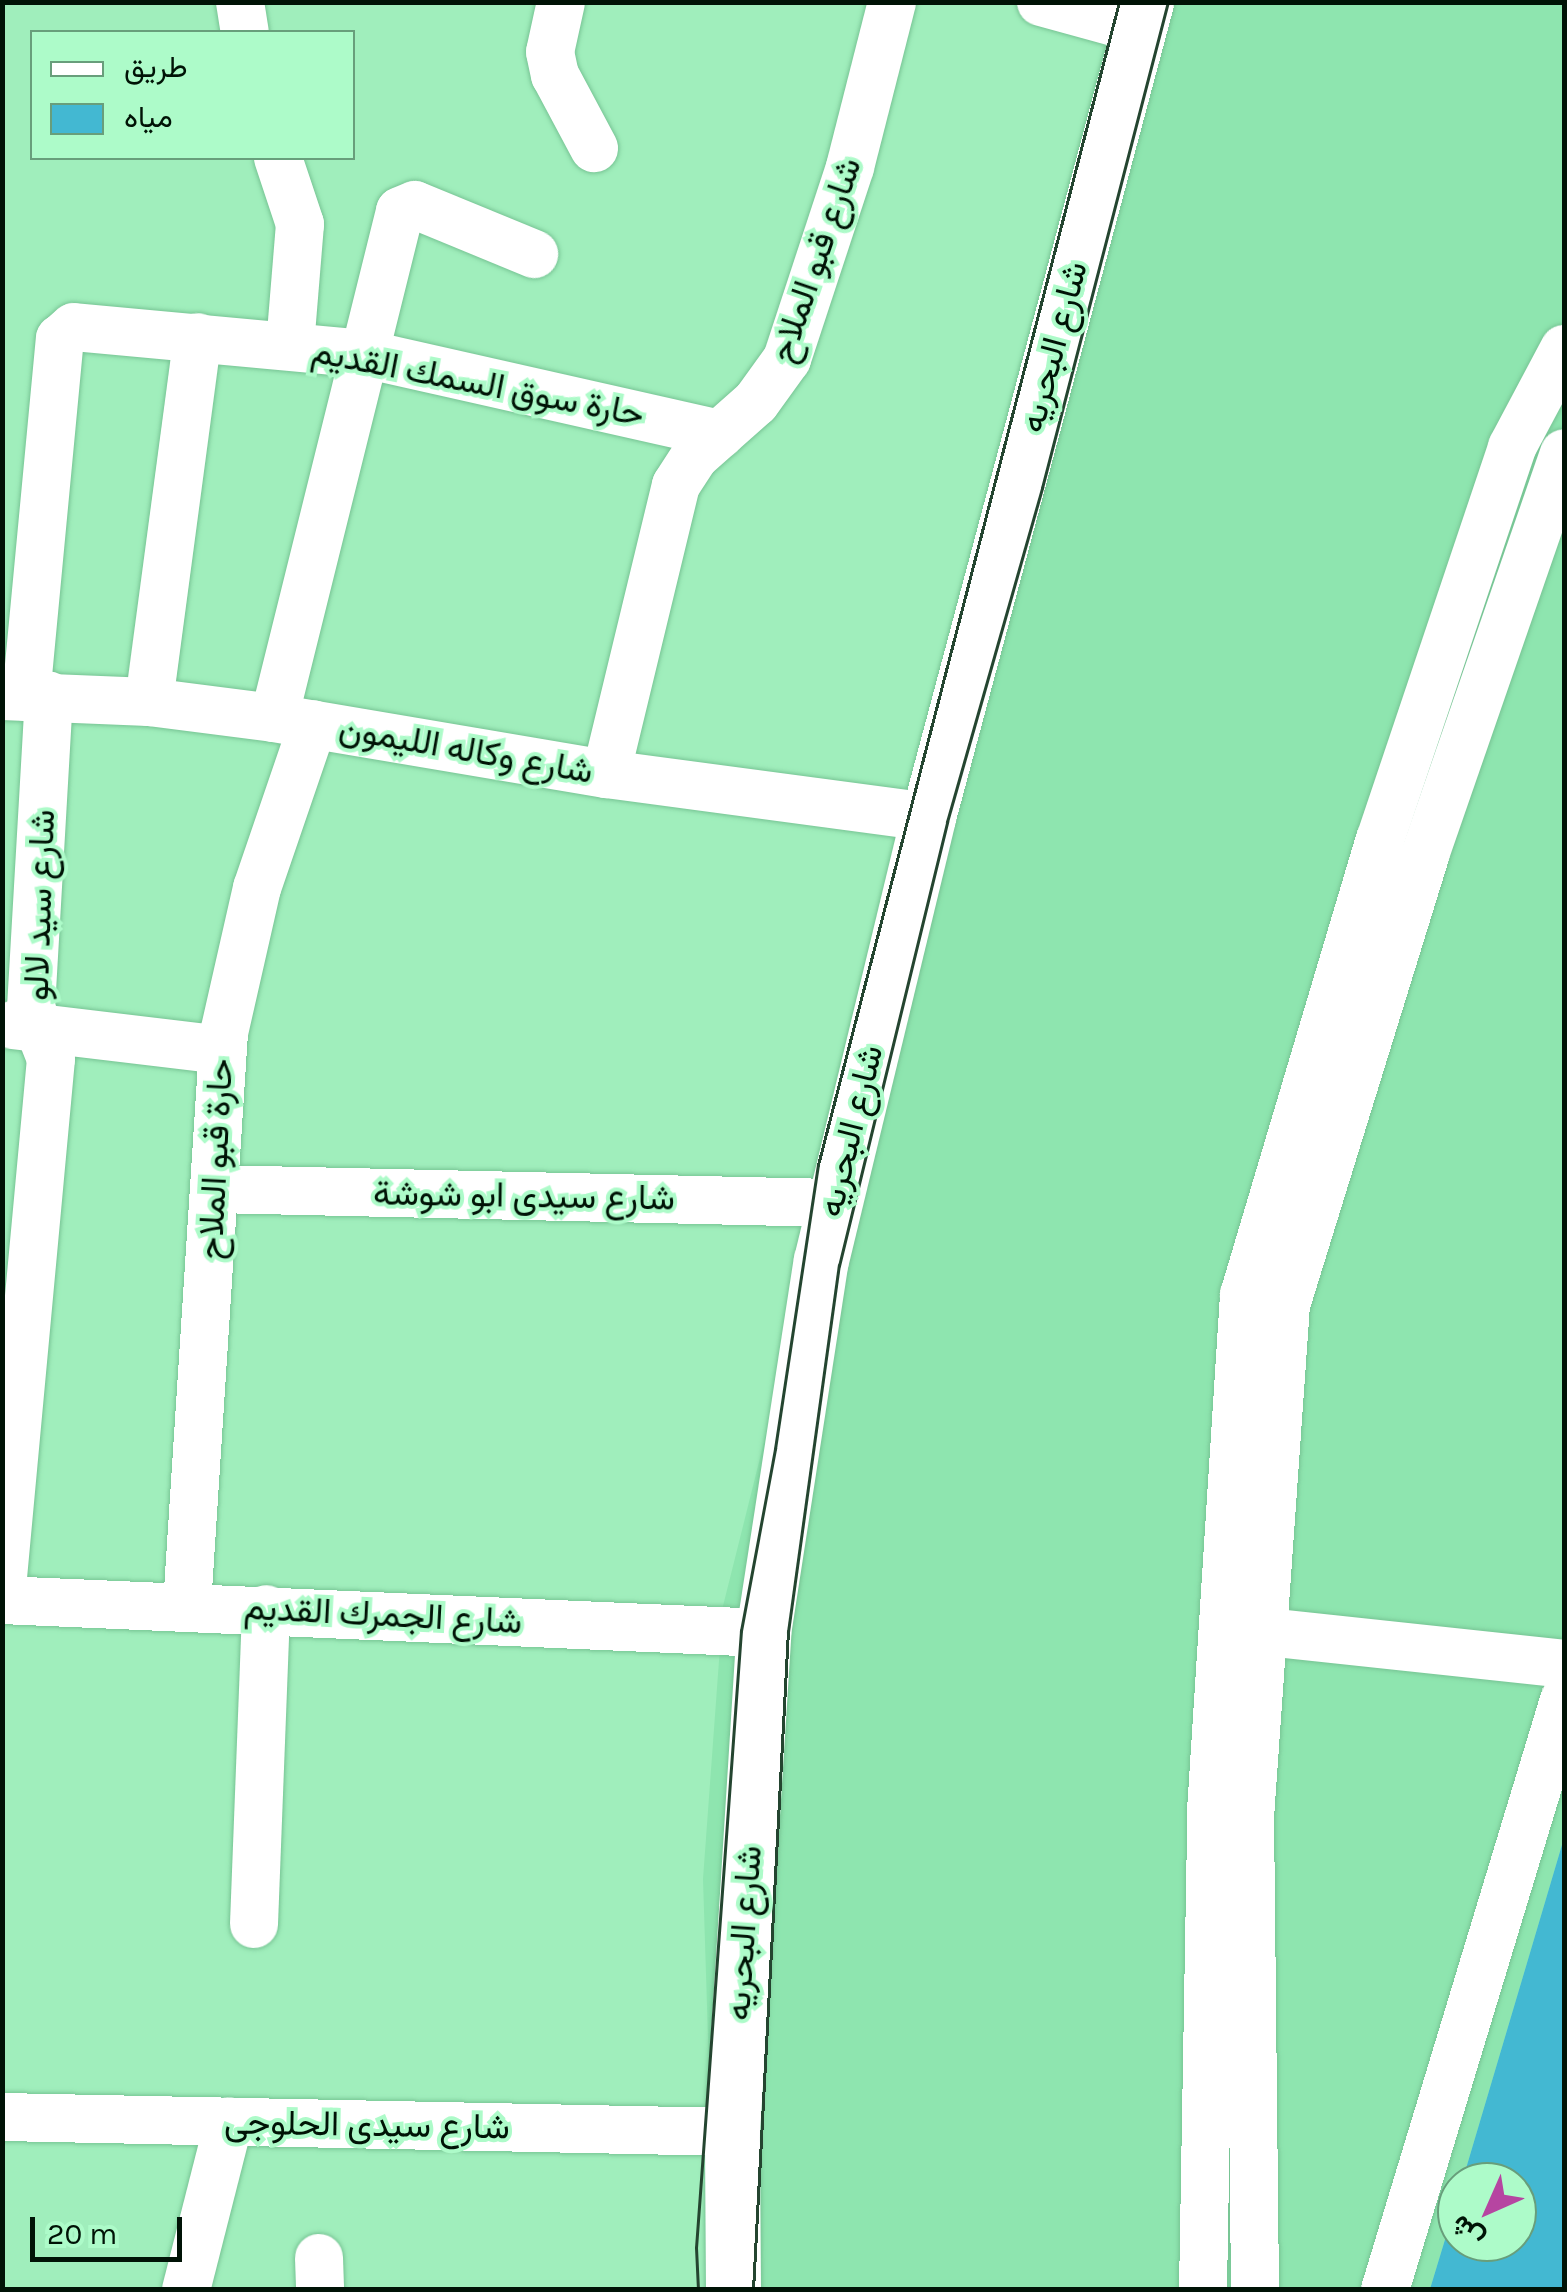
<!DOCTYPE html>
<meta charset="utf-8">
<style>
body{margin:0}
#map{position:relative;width:1567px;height:2292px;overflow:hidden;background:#a0eebc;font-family:Karla,Vazirmatn,sans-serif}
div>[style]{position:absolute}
.built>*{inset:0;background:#8ee5af}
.water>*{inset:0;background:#43b8d2}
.roads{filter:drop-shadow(0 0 2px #77c494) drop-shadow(0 0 2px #77c494)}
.street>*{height:48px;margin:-24px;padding:0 24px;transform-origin:24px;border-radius:24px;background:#fff}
.secondary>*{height:55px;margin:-27.5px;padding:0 27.5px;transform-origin:27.5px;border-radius:27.5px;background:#fff}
.tram>*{height:2.5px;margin:-1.25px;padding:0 1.25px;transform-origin:1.25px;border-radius:1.25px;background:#244530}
span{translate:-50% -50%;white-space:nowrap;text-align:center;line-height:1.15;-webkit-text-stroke:8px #adfbc9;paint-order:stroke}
.street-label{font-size:35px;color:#001306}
.frame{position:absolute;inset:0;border:5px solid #001306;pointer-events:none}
.legend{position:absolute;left:30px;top:30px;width:325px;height:130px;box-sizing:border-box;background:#adfbc9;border:2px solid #689e7b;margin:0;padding:12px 18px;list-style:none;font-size:30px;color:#001306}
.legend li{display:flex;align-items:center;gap:20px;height:50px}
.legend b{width:50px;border:2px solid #689e7b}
.north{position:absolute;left:1437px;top:2162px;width:100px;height:100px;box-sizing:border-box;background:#adfbc9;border:2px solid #689e7b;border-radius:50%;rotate:225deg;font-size:28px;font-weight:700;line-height:40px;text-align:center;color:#001306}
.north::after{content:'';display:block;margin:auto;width:35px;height:45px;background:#b645a1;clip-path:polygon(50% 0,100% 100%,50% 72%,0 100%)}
.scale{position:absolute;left:30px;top:2217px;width:152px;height:45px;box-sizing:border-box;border:5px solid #001306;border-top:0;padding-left:12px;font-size:30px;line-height:35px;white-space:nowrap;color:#001306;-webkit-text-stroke:8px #adfbc9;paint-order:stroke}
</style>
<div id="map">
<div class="built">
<div style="clip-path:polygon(1124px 3px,1564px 3px,1564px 1838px,1462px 2182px,1457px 2182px,1457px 2200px,1430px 2289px,716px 2290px,703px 1879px,723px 1606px)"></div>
</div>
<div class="water">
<div style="clip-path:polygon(1564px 1838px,1564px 2289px,1430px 2289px,1457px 2200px,1457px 2242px,1517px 2242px,1517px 2182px,1462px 2182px)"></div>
</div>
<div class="roads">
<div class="street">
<div style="left:240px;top:2px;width:30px;rotate:81deg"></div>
<div style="left:561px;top:2px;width:51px;rotate:102.4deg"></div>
<div style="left:550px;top:52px;width:24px;rotate:78deg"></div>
<div style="left:555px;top:75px;width:83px;rotate:61.9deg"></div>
<div style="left:1041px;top:2px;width:102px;rotate:15.4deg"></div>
<div style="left:278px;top:158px;width:70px;rotate:71.6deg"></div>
<div style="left:300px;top:224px;width:122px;rotate:94.7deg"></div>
<div style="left:2px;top:696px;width:147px;rotate:2.3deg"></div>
<div style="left:149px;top:702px;width:126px;rotate:7.3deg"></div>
<div style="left:274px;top:718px;width:337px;rotate:9.6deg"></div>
<div style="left:606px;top:774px;width:325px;rotate:7.6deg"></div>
<div style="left:26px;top:697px;width:360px;rotate:-84.6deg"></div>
<div style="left:60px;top:339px;width:18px;rotate:-41deg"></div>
<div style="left:74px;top:327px;width:292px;rotate:5.3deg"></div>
<div style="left:365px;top:354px;width:364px;rotate:12.7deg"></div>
<div style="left:149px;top:702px;width:368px;rotate:-82.4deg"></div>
<div style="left:274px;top:718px;width:522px;rotate:-76.04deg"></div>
<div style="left:400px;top:211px;width:16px;rotate:-22deg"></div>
<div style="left:415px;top:205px;width:129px;rotate:22.4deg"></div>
<div style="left:606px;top:774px;width:297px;rotate:-76.4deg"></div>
<div style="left:676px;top:485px;width:35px;rotate:-57deg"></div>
<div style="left:695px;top:456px;width:81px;rotate:-41.5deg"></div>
<div style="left:756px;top:402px;width:53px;rotate:-54.2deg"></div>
<div style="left:787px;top:359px;width:202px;rotate:-71.8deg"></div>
<div style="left:850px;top:167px;width:170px;rotate:-75.7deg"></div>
<div style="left:13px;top:1025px;width:211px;rotate:6.8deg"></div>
<div style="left:215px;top:1189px;width:618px;rotate:1.3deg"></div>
<div style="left:2px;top:1588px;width:531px;rotate:-84.71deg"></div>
<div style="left:51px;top:1059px;width:55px;rotate:-111.4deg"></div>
<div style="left:31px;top:1008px;width:313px;rotate:-86.7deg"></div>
<div style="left:2px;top:1600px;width:762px;rotate:2.48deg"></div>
<div style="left:187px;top:1606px;width:574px;rotate:-86.31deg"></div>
<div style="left:224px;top:1033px;width:149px;rotate:-77.2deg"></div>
<div style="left:257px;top:888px;width:173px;rotate:-71.1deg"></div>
<div style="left:1266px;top:1632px;width:300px;rotate:6.1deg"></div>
<div style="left:254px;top:1924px;width:315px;rotate:-87.8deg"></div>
<div style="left:2px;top:2117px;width:730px;rotate:1.18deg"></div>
<div style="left:319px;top:2258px;width:32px;rotate:88deg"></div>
<div style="left:186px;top:2290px;width:174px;rotate:-75.7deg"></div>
<div style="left:1203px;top:2290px;width:479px;rotate:-89deg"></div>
<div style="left:1211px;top:1811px;width:517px;rotate:-86.34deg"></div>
<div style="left:1244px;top:1295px;width:475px;rotate:-73.4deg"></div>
<div style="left:1380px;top:840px;width:415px;rotate:-71.4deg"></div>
<div style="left:1512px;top:447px;width:111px;rotate:-62deg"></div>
<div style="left:1255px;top:2290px;width:473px;rotate:-90.6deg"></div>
<div style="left:1250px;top:1817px;width:513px;rotate:-85.98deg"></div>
<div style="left:1286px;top:1305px;width:471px;rotate:-72.8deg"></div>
<div style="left:1425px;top:855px;width:425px;rotate:-70.9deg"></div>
<div style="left:1385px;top:2290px;width:617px;rotate:-73.12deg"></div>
</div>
<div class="secondary">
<div style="left:733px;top:2290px;width:158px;rotate:-90.4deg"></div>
<div style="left:732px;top:2132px;width:500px;rotate:-86.4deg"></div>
<div style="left:763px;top:1633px;width:377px;rotate:-81.2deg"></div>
<div style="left:821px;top:1260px;width:456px;rotate:-76.4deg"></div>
<div style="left:928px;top:817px;width:844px;rotate:-75.02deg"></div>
</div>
</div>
<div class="tram">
<div style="left:698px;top:2290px;width:42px;rotate:-92.7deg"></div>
<div style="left:696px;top:2248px;width:619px;rotate:-85.83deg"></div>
<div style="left:741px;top:1631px;width:185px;rotate:-79.4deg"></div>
<div style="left:775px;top:1449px;width:287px;rotate:-81.4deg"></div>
<div style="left:818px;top:1165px;width:1201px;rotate:-75.49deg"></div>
<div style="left:753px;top:2290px;width:659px;rotate:-86.96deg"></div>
<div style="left:788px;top:1632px;width:370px;rotate:-82.1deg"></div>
<div style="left:839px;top:1266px;width:457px;rotate:-76.3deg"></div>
<div style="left:947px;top:822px;width:347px;rotate:-74.1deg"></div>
<div style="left:1042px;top:488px;width:502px;rotate:-75.47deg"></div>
</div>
<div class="street-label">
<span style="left:816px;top:260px;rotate:-71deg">شارع قبو الملاح</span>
<span style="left:1054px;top:347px;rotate:-75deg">شارع البحريه</span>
<span style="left:478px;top:383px;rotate:11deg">حارة سوق السمك القديم</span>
<span style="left:466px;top:750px;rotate:10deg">شارع وكاله الليمون</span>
<span style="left:40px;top:905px;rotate:-88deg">شارع سيد لالو</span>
<span style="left:851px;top:1131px;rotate:-76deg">شارع البحريه</span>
<span style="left:216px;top:1159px;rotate:-87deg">حارة قبو الملاح</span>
<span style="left:524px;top:1196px;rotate:1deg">شارع سيدى ابو شوشة</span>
<span style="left:383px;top:1615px;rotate:3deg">شارع الجمرك القديم</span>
<span style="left:744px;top:1933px;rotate:-86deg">شارع البحريه</span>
<span style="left:367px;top:2125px;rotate:1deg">شارع سيدى الحلوجى</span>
</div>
<div class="frame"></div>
<ul class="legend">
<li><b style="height:12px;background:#fff"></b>طريق</li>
<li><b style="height:28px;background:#43b8d2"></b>مياه</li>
</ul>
<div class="north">ش</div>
<div class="scale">20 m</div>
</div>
